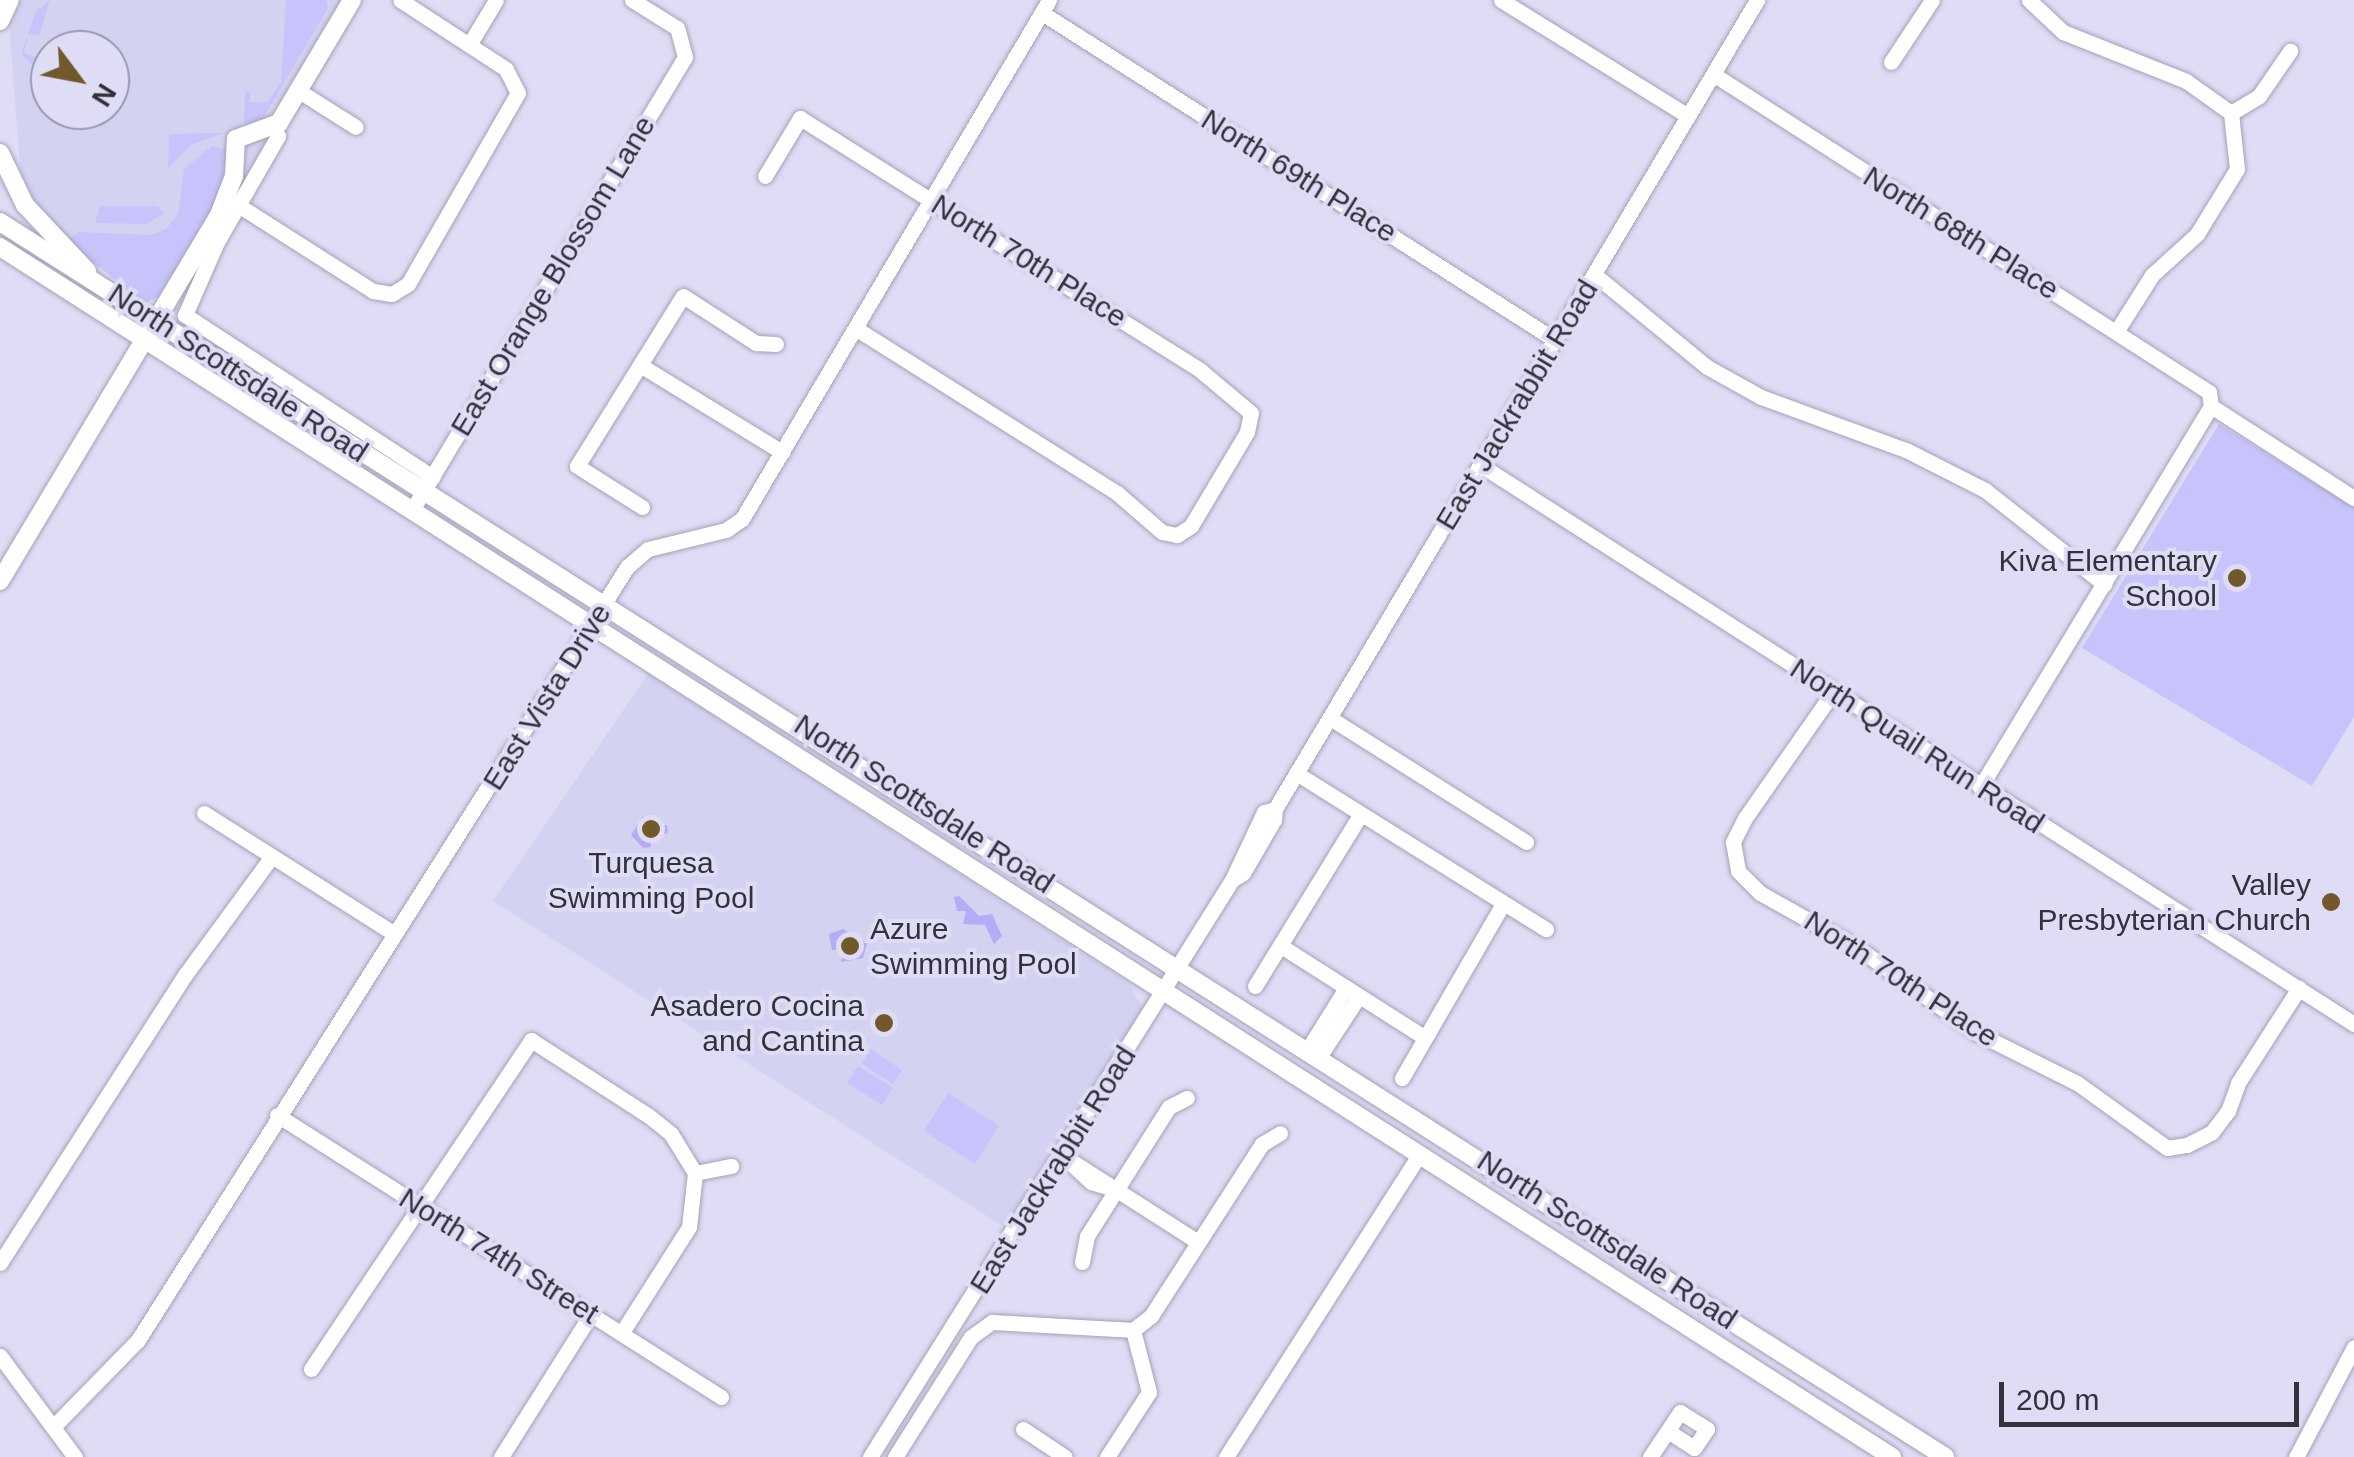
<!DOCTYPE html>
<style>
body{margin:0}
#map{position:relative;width:2354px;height:1457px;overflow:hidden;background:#deddf5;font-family:Arial,sans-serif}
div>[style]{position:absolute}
.built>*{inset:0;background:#d4d2f1}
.green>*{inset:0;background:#c7c3fb}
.water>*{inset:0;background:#b3acf6}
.roads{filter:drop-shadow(0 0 2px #a3a2b8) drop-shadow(0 0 2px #a3a2b8)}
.minor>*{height:15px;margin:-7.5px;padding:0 7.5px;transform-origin:7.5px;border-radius:7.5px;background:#fff}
.major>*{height:18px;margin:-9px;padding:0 9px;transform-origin:9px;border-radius:9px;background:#fff}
.dots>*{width:28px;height:28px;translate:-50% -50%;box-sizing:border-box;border:5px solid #deddf5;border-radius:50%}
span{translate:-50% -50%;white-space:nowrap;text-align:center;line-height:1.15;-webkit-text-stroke:8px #deddf5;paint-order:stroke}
.street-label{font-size:30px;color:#32323b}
.poi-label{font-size:30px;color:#32323b}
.right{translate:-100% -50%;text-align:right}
.left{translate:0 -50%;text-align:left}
.north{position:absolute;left:30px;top:30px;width:100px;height:100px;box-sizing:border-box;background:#deddf5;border:2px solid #9999ab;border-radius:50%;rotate:122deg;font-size:28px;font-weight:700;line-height:40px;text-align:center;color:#32323b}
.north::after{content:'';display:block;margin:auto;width:35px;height:45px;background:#72582a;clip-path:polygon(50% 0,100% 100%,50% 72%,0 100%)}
.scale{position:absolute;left:1999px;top:1382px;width:300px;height:45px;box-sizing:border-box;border:5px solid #32323b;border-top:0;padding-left:12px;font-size:30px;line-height:35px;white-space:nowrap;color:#32323b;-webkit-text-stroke:8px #deddf5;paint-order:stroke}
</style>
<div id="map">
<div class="built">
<div style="clip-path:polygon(evenodd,21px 0,349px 0,186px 295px,163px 289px,153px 300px,138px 297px,63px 237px,22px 189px,9px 26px,21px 0,50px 50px,110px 50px,110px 110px,50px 110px,50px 50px)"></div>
<div style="clip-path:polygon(648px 674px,1130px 984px,1142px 1008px,1004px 1227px,493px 901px)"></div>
</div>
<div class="green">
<div style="clip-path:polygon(50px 0,39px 35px,28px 34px,24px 53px,49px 62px,47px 80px,21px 54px,36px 11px)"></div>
<div style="clip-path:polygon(286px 0,327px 0,328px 8px,261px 122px,244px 123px,245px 93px,250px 91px,250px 102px,268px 102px,281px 82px)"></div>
<div style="clip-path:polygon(223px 133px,191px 145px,168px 168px,169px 134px)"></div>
<div style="clip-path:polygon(212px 146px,227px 150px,228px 171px,216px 202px,158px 297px,146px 302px,135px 295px,66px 241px,79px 232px,150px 235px,166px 229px,178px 214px,184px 169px)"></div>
<div style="clip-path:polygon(100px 206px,158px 206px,163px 214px,147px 224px,95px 223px)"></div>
<div style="clip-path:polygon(2219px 424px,2354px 507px,2354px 717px,2312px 786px,2082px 648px)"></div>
<div style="clip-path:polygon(871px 1049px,902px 1070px,893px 1084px,862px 1064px)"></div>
<div style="clip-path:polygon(858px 1066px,893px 1088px,882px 1105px,847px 1083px)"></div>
<div style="clip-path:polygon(948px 1093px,999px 1126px,975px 1164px,924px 1131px)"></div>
</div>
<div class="water">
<div style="clip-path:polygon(643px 816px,651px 825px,667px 825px,668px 833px,650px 837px,651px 847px,643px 848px,631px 835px)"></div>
<div style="clip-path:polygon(959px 896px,979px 916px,992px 914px,1002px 936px,994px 944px,985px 925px,963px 924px,966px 911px,957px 911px,954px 897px)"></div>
<div style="clip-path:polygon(843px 929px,867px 943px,863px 958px,841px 962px,844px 949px,832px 950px,829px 934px)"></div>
</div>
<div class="roads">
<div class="minor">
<div style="left:1501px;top:0;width:220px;rotate:31.8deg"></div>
<div style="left:2029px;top:0;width:47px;rotate:43.3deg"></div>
<div style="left:2063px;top:32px;width:132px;rotate:21.7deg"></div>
<div style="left:2186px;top:81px;width:55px;rotate:35.4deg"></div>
<div style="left:1042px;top:13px;width:608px;rotate:32.51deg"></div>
<div style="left:469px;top:45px;width:52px;rotate:-59deg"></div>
<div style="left:1891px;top:62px;width:74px;rotate:-56.5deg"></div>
<div style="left:1713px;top:74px;width:589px;rotate:32.67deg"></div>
<div style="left:2209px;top:392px;width:14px;rotate:82deg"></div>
<div style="left:2211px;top:406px;width:446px;rotate:121.2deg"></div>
<div style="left:299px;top:91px;width:67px;rotate:32.3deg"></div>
<div style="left:2231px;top:113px;width:33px;rotate:-31deg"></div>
<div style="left:2259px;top:96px;width:55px;rotate:-55.4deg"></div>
<div style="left:274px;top:127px;width:10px;rotate:66deg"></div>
<div style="left:278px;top:136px;width:122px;rotate:119.9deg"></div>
<div style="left:217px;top:242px;width:80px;rotate:113.7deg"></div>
<div style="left:185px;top:315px;width:296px;rotate:33.2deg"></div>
<div style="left:765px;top:176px;width:68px;rotate:-58.9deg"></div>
<div style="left:800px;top:118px;width:474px;rotate:32.2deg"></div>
<div style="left:1201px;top:371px;width:65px;rotate:40deg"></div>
<div style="left:1251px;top:413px;width:19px;rotate:102deg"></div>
<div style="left:1247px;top:432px;width:109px;rotate:120.8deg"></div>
<div style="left:1191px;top:526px;width:17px;rotate:147deg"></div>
<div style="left:1177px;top:535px;width:15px;rotate:-169deg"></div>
<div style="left:1162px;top:532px;width:60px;rotate:-139.1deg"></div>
<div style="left:1117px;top:493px;width:307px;rotate:-147.8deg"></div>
<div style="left:238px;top:205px;width:160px;rotate:32.5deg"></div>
<div style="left:373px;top:291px;width:19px;rotate:9deg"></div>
<div style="left:392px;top:294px;width:19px;rotate:-32deg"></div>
<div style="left:408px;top:284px;width:220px;rotate:-60.1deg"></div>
<div style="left:518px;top:93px;width:27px;rotate:-117deg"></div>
<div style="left:506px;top:69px;width:126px;rotate:-146.9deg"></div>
<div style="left:1595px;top:275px;width:145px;rotate:39.4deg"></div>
<div style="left:1707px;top:367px;width:62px;rotate:29.1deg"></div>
<div style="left:1761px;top:397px;width:154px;rotate:20.1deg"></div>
<div style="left:1906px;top:450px;width:89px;rotate:26.9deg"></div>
<div style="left:1985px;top:490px;width:152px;rotate:38.3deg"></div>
<div style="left:2116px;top:332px;width:67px;rotate:-57.7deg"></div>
<div style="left:2152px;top:275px;width:61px;rotate:-42.3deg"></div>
<div style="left:2197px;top:234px;width:76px;rotate:-58.4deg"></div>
<div style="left:2237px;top:169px;width:56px;rotate:-96.1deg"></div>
<div style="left:640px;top:365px;width:167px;rotate:31.5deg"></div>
<div style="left:2211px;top:406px;width:170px;rotate:32.8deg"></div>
<div style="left:1482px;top:466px;width:1035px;rotate:32.62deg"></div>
<div style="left:642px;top:507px;width:77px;rotate:-147.8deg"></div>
<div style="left:577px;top:466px;width:200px;rotate:-58.1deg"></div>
<div style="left:683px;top:296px;width:87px;rotate:32.8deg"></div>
<div style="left:756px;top:343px;width:20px;rotate:3deg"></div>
<div style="left:412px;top:510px;width:529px;rotate:-58.92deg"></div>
<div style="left:685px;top:57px;width:30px;rotate:-105deg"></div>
<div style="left:677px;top:28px;width:53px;rotate:-148.1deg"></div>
<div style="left:1833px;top:692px;width:154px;rotate:124.9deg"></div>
<div style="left:1745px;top:818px;width:27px;rotate:117deg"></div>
<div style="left:1733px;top:842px;width:29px;rotate:80deg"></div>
<div style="left:1738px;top:871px;width:31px;rotate:45deg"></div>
<div style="left:1760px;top:893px;width:109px;rotate:29.2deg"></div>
<div style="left:1855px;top:946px;width:150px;rotate:35.5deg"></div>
<div style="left:1977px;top:1033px;width:112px;rotate:26.6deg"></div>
<div style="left:2077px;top:1083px;width:111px;rotate:35.8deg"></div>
<div style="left:2167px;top:1148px;width:20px;rotate:-9deg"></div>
<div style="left:2187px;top:1145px;width:28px;rotate:-27deg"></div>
<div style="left:2212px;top:1132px;width:26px;rotate:-53deg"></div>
<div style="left:2228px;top:1111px;width:30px;rotate:-70deg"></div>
<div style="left:2238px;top:1083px;width:113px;rotate:-57.3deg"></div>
<div style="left:1330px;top:718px;width:232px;rotate:32.3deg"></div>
<div style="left:1296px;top:773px;width:295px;rotate:32deg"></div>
<div style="left:204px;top:813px;width:224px;rotate:32.4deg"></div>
<div style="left:1232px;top:880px;width:75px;rotate:-64.8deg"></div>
<div style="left:1264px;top:812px;width:11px;rotate:-15deg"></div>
<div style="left:1281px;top:946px;width:169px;rotate:32.5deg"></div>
<div style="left:1255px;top:986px;width:201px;rotate:-58.4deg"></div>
<div style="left:1308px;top:1049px;width:72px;rotate:-58.1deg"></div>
<div style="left:1319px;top:1057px;width:73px;rotate:-56.7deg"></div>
<div style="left:1402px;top:1078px;width:201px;rotate:-59.9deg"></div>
<div style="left:277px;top:1115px;width:526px;rotate:32.42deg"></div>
<div style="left:1062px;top:1155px;width:161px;rotate:32.6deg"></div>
<div style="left:1062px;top:1155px;width:40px;rotate:43deg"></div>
<div style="left:1091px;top:1182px;width:27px;rotate:17deg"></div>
<div style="left:695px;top:1173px;width:37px;rotate:-11deg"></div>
<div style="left:1082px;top:1262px;width:26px;rotate:-79deg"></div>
<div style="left:1087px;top:1236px;width:153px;rotate:-57.6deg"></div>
<div style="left:1169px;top:1107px;width:20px;rotate:-27deg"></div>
<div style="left:0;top:1263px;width:342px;rotate:-57.3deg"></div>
<div style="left:185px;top:975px;width:147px;rotate:-53.8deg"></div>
<div style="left:1133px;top:1330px;width:23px;rotate:-38deg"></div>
<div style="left:1151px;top:1316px;width:205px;rotate:-57.2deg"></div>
<div style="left:1262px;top:1144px;width:21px;rotate:-31deg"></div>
<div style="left:0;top:1356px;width:126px;rotate:53.4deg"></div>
<div style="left:311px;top:1369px;width:396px;rotate:-56.2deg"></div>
<div style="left:531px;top:1040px;width:140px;rotate:32.8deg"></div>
<div style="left:649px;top:1116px;width:28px;rotate:39deg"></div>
<div style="left:671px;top:1134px;width:46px;rotate:58.4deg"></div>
<div style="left:695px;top:1173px;width:54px;rotate:96.3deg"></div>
<div style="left:689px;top:1227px;width:125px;rotate:122.5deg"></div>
<div style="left:53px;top:1427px;width:122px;rotate:-45.7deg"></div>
<div style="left:138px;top:1340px;width:915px;rotate:-57.68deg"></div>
<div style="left:627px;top:567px;width:28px;rotate:-41deg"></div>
<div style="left:648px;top:549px;width:80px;rotate:-13.7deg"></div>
<div style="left:726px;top:530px;width:19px;rotate:-35deg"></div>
<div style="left:742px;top:519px;width:603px;rotate:-59.39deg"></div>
<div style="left:1023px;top:1429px;width:50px;rotate:33.7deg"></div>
<div style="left:501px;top:1457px;width:165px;rotate:-57.8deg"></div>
<div style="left:870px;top:1457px;width:681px;rotate:-57.9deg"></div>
<div style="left:1232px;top:880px;width:13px;rotate:-32deg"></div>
<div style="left:1243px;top:873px;width:61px;rotate:-59.7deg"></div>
<div style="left:1274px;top:820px;width:11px;rotate:-85deg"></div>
<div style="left:1275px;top:809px;width:942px;rotate:-59.21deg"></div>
<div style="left:895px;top:1457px;width:142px;rotate:-57.7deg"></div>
<div style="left:971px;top:1337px;width:26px;rotate:-36deg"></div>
<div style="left:992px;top:1322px;width:141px;rotate:3.2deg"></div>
<div style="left:1107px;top:1457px;width:77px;rotate:-57.1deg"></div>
<div style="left:1149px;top:1392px;width:64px;rotate:-104.5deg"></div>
<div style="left:1226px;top:1457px;width:358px;rotate:-57.4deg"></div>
<div style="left:1650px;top:1457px;width:54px;rotate:-56.3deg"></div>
<div style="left:1680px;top:1412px;width:32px;rotate:32deg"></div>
<div style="left:1707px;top:1429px;width:23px;rotate:124deg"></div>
<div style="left:1694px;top:1448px;width:31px;rotate:-147deg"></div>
<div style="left:2296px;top:1457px;width:124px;rotate:-62.2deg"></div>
</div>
<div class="major">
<div style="left:0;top:21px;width:23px;rotate:-65deg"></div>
<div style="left:0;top:153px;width:58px;rotate:64.3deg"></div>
<div style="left:25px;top:205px;width:91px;rotate:46.8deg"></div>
<div style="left:0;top:222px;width:2304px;rotate:32.41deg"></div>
<div style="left:0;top:247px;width:2246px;rotate:32.6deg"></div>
<div style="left:0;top:581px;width:427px;rotate:-59.1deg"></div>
<div style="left:219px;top:215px;width:42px;rotate:-69deg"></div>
<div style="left:234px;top:176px;width:37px;rotate:-87deg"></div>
<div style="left:236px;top:139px;width:46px;rotate:-20.4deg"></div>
<div style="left:279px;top:123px;width:143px;rotate:-59.3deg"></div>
</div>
</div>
<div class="dots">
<div style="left:2237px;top:578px;background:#72582a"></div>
<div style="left:651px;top:829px;background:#72582a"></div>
<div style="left:2331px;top:902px;background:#72582a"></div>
<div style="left:850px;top:946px;background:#72582a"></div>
<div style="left:884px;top:1023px;background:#72582a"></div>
</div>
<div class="street-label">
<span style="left:1299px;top:176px;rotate:32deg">North 69th Place</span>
<span style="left:1961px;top:233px;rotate:32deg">North 68th Place</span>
<span style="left:1029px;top:261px;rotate:32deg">North 70th Place</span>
<span style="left:553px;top:276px;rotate:-59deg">East Orange Blossom Lane</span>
<span style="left:238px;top:373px;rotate:33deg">North Scottsdale Road</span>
<span style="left:1517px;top:405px;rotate:-59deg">East Jackrabbit Road</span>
<span style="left:547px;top:697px;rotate:-58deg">East Vista Drive</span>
<span style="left:1917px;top:746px;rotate:33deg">North Quail Run Road</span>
<span style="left:924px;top:804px;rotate:33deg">North Scottsdale Road</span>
<span style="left:1901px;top:979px;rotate:33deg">North 70th Place</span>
<span style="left:1053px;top:1170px;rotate:-58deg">East Jackrabbit Road</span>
<span style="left:1607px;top:1240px;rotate:33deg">North Scottsdale Road</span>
<span style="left:499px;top:1256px;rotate:32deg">North 74th Street</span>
</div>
<div class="poi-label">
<span class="right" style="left:2217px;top:578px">Kiva Elementary<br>School</span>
<span style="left:651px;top:880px">Turquesa<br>Swimming Pool</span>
<span class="right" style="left:2311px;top:902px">Valley<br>Presbyterian Church</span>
<span class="left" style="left:870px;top:946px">Azure<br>Swimming Pool</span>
<span class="right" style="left:864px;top:1023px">Asadero Cocina<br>and Cantina</span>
</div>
<div class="north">N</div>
<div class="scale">200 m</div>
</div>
